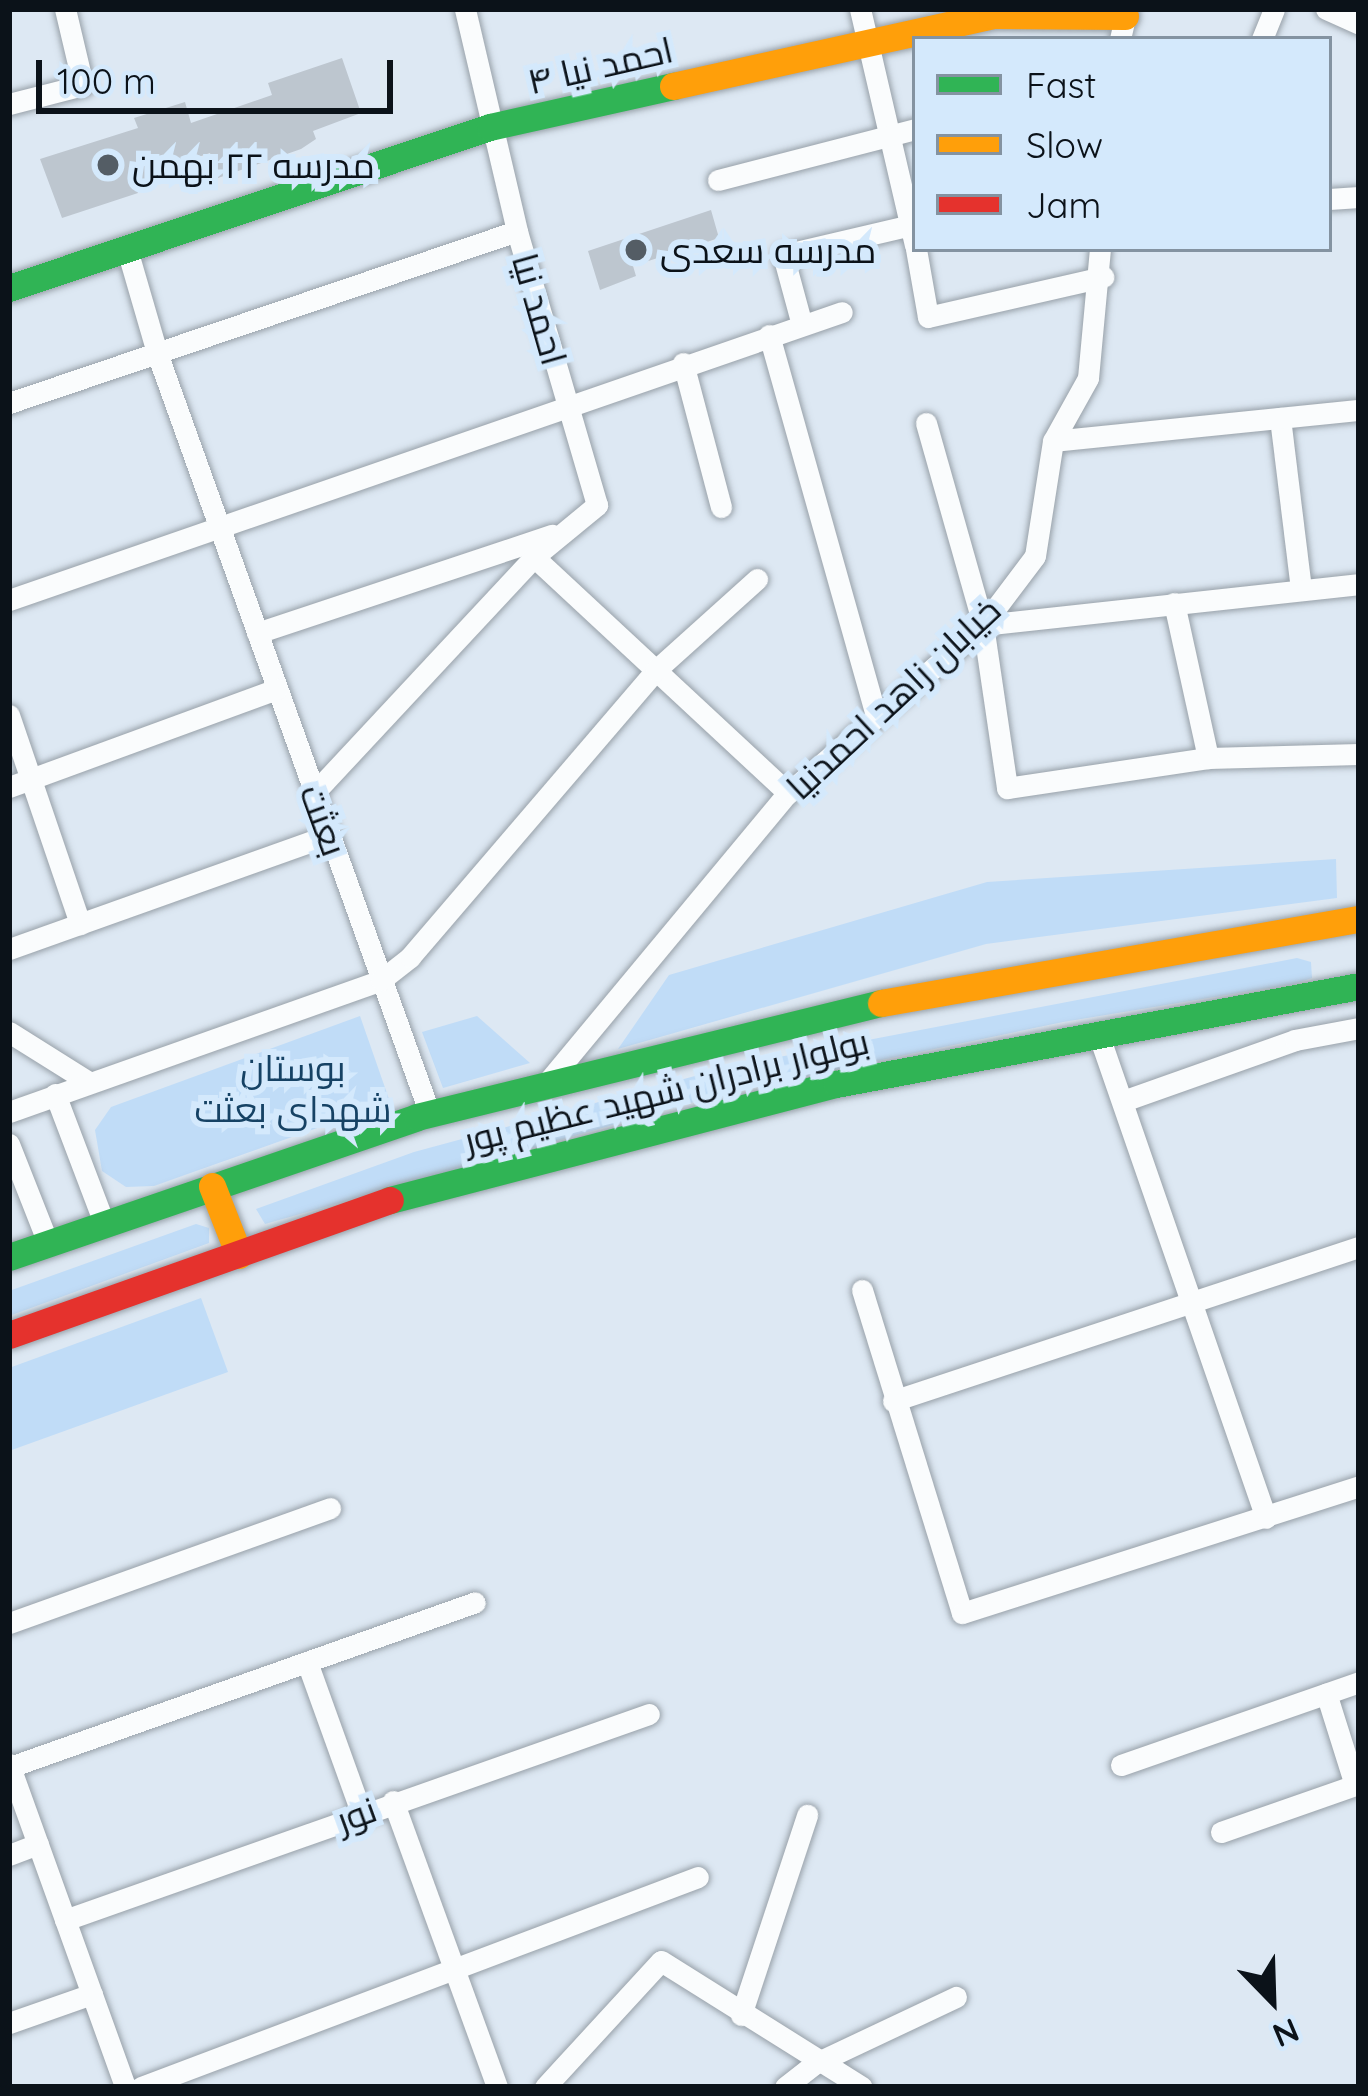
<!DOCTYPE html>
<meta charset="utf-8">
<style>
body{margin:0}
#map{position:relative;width:1368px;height:2096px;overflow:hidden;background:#dde8f3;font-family:Quicksand,Cairo,sans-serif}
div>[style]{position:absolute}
.green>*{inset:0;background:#c0dcf7}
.building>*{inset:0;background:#bdc6cf}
.roads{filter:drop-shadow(0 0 3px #98a1a9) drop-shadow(0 0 3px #98a1a9)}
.street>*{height:21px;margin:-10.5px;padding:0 10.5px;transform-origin:10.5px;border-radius:10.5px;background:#fafcfd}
.fast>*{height:27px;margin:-13.5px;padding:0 13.5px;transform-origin:13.5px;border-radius:13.5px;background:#30b455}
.slow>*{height:27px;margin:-13.5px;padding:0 13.5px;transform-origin:13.5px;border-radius:13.5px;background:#ff9f0a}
.jam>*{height:27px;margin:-13.5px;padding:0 13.5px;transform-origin:13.5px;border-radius:13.5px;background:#e5322d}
.dots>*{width:33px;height:33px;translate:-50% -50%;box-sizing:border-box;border:6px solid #d4e9fc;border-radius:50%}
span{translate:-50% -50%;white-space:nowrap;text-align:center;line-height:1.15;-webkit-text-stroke:12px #d4e9fc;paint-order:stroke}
.street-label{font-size:36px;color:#0b1219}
.poi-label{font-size:36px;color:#0b1219}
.left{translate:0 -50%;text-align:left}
.park-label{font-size:36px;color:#164264}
.frame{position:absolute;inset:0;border:12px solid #0b1219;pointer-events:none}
.legend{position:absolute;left:912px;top:36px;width:420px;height:216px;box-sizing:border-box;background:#d4e9fc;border:3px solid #8493a1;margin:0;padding:15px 21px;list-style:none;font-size:36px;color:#0b1219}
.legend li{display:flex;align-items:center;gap:24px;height:60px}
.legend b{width:60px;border:3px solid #8493a1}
.north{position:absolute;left:1212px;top:1940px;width:120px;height:120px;-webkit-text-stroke:9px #d4e9fc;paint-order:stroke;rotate:157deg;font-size:33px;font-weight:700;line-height:48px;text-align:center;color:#0b1219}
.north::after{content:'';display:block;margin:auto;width:42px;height:54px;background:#0b1219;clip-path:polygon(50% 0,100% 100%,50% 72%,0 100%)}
.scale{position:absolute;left:36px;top:60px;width:357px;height:54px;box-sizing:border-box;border:6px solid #0b1219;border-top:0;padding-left:15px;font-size:36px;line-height:42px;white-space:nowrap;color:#0b1219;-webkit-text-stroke:9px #d4e9fc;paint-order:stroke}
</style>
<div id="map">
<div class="green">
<div style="clip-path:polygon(1336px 859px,1337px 898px,986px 944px,618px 1049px,669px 975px,987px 882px)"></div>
<div style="clip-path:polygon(1297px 958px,1311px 962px,1312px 978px,1294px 984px,1063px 1022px,729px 1092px,265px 1224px,256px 1209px,414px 1152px,732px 1066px)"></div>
<div style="clip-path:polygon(360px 1016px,390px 1102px,154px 1186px,126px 1187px,102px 1171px,95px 1130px,111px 1107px)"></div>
<div style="clip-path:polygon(477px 1016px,530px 1063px,443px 1088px,422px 1032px)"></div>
<div style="clip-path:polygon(196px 1224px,209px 1228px,209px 1243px,9px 1316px,9px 1291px)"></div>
<div style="clip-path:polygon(201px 1298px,228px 1372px,9px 1451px,9px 1368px)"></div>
</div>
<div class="building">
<div style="clip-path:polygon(342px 58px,361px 113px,313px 131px,316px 139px,301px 149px,218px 178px,210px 153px,155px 172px,158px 179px,135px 187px,138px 193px,62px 218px,40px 159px,138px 128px,134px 118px,185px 102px,191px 123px,272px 95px,268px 83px)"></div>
<div style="clip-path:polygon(711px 210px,719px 238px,633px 266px,636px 276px,600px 290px,588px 251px)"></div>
</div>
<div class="roads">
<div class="street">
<div style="left:860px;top:9px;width:243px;rotate:76.9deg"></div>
<div style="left:1326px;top:9px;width:36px;rotate:24deg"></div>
<div style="left:1120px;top:39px;width:31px;rotate:-77deg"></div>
<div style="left:1262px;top:39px;width:32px;rotate:-68deg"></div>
<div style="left:9px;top:104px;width:76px;rotate:-14.4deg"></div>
<div style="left:83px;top:85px;width:78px;rotate:-103.3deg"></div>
<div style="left:718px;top:180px;width:203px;rotate:-14.5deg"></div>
<div style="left:1329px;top:199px;width:30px;rotate:-4deg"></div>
<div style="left:126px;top:246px;width:111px;rotate:73.8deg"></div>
<div style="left:157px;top:353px;width:808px;rotate:70.27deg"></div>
<div style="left:916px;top:249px;width:69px;rotate:80deg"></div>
<div style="left:928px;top:317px;width:180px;rotate:-12.9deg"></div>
<div style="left:802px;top:325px;width:73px;rotate:-105.2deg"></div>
<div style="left:783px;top:255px;width:136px;rotate:-13.2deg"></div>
<div style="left:769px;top:335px;width:392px;rotate:74.3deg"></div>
<div style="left:683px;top:363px;width:149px;rotate:75.2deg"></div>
<div style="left:9px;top:403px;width:536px;rotate:-18.71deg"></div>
<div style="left:1280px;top:418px;width:171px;rotate:83deg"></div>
<div style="left:926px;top:423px;width:210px;rotate:74.2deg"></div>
<div style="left:983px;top:625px;width:165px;rotate:81.6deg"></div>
<div style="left:1007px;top:788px;width:203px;rotate:-8.5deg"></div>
<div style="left:1208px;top:758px;width:151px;rotate:-1.5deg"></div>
<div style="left:1053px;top:441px;width:308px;rotate:-5.8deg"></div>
<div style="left:534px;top:557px;width:347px;rotate:42.9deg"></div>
<div style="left:9px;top:600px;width:881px;rotate:-19.07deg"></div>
<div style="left:1174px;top:603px;width:159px;rotate:77.6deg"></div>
<div style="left:983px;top:625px;width:378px;rotate:-6.2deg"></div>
<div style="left:257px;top:633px;width:311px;rotate:-18.4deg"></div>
<div style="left:9px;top:715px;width:221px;rotate:71.2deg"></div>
<div style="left:9px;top:787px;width:285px;rotate:-20.1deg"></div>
<div style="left:314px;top:793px;width:323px;rotate:-47deg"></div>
<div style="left:534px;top:557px;width:82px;rotate:-39.5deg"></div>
<div style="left:597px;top:505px;width:285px;rotate:-106.3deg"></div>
<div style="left:517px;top:231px;width:228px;rotate:-103.2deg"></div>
<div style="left:9px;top:949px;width:340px;rotate:-19.6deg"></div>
<div style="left:9px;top:1032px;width:92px;rotate:32.1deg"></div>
<div style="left:1098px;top:1033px;width:513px;rotate:70.89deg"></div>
<div style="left:546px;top:1084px;width:378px;rotate:-50.3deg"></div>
<div style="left:788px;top:793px;width:257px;rotate:-40.7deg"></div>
<div style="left:983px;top:625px;width:86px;rotate:-53deg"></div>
<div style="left:1035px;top:556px;width:116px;rotate:-81.1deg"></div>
<div style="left:1053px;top:441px;width:72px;rotate:-60.9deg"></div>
<div style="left:1088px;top:378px;width:130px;rotate:-84.7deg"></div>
<div style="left:55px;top:1094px;width:138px;rotate:69.2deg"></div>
<div style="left:1123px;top:1101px;width:182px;rotate:-19.5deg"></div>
<div style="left:1295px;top:1040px;width:65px;rotate:-10.6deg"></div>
<div style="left:9px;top:1112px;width:395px;rotate:-19.5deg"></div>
<div style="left:381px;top:980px;width:37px;rotate:-38deg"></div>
<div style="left:410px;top:957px;width:378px;rotate:-49.4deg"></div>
<div style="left:656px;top:670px;width:136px;rotate:-42deg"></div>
<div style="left:9px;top:1144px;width:106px;rotate:68.5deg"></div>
<div style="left:862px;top:1290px;width:338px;rotate:72.8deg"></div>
<div style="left:962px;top:1613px;width:417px;rotate:-17.7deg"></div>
<div style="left:893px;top:1401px;width:491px;rotate:-18.3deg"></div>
<div style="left:9px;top:1623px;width:341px;rotate:-19.7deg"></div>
<div style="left:307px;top:1662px;width:159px;rotate:70.2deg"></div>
<div style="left:9px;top:1764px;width:343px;rotate:70.2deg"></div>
<div style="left:1121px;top:1765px;width:252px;rotate:-19.2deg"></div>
<div style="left:10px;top:1767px;width:493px;rotate:-19.5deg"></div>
<div style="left:393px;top:1801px;width:304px;rotate:70deg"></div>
<div style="left:1221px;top:1832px;width:142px;rotate:-19.3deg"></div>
<div style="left:1355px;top:1785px;width:96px;rotate:-107.5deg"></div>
<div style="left:9px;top:1855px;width:31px;rotate:-21deg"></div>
<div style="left:65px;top:1920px;width:619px;rotate:-19.43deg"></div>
<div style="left:741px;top:2015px;width:211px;rotate:-71.7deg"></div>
<div style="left:9px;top:2023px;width:88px;rotate:-19.3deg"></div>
<div style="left:141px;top:2087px;width:595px;rotate:-20.66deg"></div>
<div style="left:545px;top:2087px;width:171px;rotate:-47.4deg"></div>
<div style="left:661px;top:1961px;width:237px;rotate:32.1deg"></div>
<div style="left:785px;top:2087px;width:37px;rotate:-38deg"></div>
<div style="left:814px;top:2064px;width:157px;rotate:-25.3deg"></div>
</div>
<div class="fast">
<div style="left:9px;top:288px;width:507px;rotate:-18.51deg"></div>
<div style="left:490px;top:127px;width:188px;rotate:-12.6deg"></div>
<div style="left:390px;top:1200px;width:461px;rotate:-14.6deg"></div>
<div style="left:836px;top:1084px;width:532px;rotate:-10.61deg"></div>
<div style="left:9px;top:1257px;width:431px;rotate:-18.9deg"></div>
<div style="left:417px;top:1117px;width:478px;rotate:-13.8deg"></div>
</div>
<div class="slow">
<div style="left:673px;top:86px;width:327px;rotate:-12.5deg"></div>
<div style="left:992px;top:15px;width:133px;rotate:0.4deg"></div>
<div style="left:881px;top:1003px;width:485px;rotate:-10deg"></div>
<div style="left:212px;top:1186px;width:74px;rotate:68.6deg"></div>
</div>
<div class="jam">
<div style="left:9px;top:1335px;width:404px;rotate:-19.5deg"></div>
</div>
</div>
<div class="dots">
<div style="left:108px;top:165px;background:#545d65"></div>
<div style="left:636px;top:250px;background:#545d65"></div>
</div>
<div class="street-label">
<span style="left:600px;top:65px;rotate:-13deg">احمد نیا ۴</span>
<span style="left:540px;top:309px;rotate:74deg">احمد نیا</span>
<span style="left:893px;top:698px;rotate:-43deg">خیابان زاهد احمدنیا</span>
<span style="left:324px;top:820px;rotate:70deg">بعثت</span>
<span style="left:666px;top:1090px;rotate:-14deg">بولوار برادران شهید عظیم‌ پور</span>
<span style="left:356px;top:1814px;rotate:-20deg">نور</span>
</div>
<div class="poi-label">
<span class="left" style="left:132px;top:165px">مدرسه ۲۲ بهمن</span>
<span class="left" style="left:660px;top:250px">مدرسه سعدی</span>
</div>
<div class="park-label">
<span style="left:293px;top:1088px">بوستان<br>شهدای بعثت</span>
</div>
<div class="frame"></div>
<ul class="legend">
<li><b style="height:15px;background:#30b455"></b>Fast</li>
<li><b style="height:15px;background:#ff9f0a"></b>Slow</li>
<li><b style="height:15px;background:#e5322d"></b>Jam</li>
</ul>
<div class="north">N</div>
<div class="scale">100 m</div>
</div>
